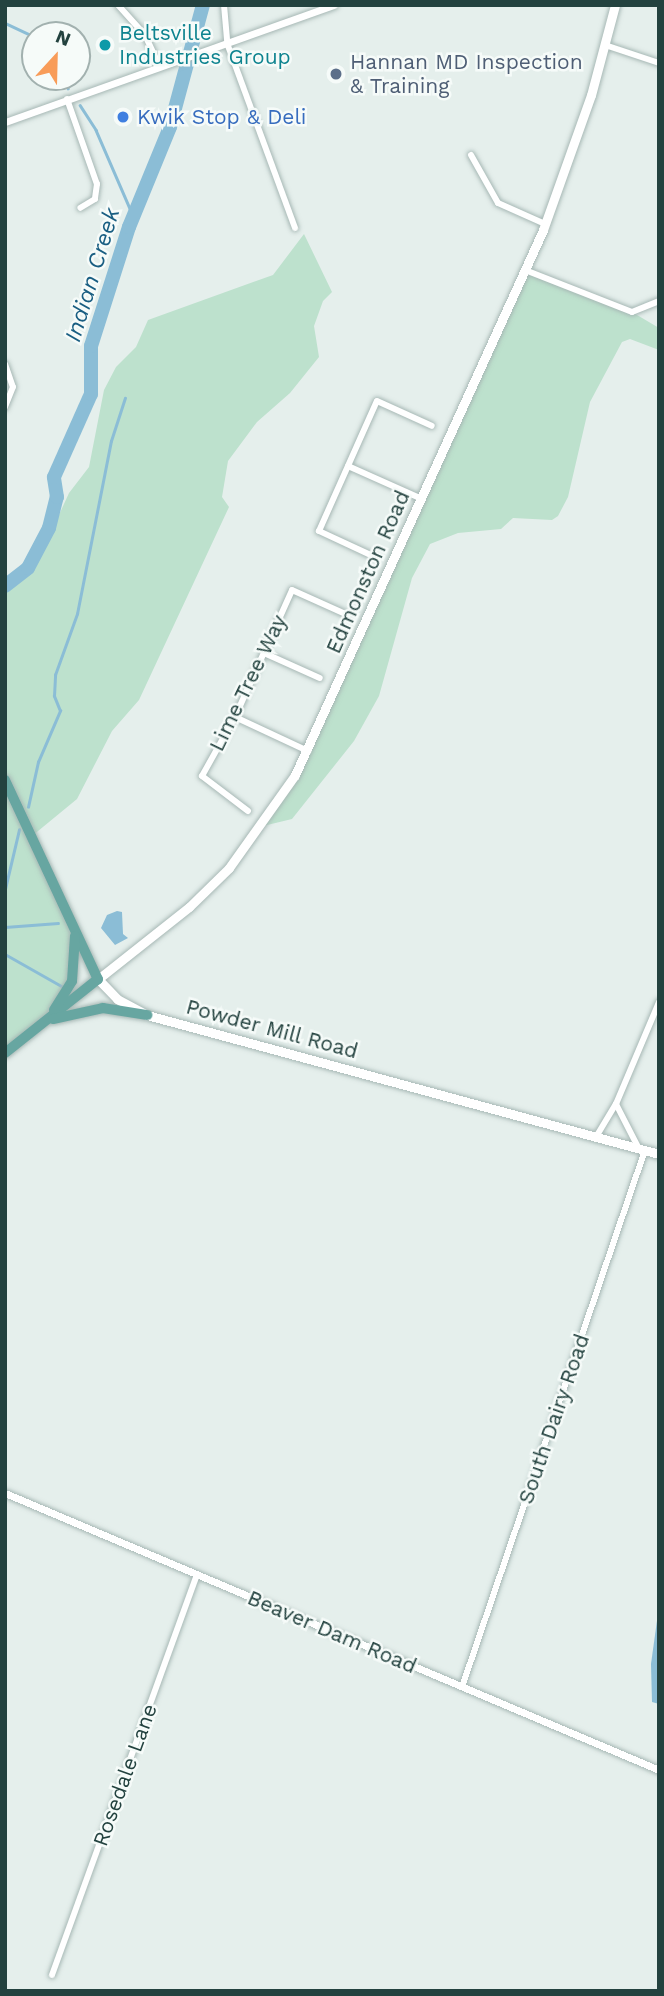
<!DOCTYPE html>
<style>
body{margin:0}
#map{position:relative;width:664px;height:1996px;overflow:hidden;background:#e5efec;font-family:"Work Sans",sans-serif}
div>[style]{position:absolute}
.green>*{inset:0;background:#bde1cd}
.water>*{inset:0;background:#8bbdd6}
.stream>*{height:2.5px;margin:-1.25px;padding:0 1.25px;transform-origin:1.25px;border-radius:1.25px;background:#8bbdd6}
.river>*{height:14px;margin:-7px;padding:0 7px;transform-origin:7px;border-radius:7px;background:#8bbdd6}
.roads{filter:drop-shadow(0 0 2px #a7b8b5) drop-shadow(0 0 2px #a7b8b5)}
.minor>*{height:6px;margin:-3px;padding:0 3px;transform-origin:3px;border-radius:3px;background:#fff}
.tertiary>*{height:7px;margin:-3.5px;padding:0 3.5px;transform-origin:3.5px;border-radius:3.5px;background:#fff}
.secondary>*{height:9px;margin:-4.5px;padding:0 4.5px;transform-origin:4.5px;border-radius:4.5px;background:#fff}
.primary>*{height:10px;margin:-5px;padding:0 5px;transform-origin:5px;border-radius:5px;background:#67a6a1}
.dots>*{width:19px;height:19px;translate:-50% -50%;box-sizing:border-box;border:4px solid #f6fbf9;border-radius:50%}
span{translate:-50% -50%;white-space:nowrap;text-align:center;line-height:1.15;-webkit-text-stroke:5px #f6fbf9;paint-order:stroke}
.culture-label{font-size:21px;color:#0d838f}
.left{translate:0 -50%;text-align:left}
.service-label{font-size:21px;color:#4e5e75}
.shop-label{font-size:21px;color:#366cbe}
.street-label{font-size:21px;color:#23423f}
.water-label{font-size:23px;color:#195e82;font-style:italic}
.frame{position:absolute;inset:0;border:7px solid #23423f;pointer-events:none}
.north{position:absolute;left:21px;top:21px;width:70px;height:70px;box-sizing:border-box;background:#f6fbf9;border:2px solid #a2b1af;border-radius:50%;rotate:22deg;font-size:19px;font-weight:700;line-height:28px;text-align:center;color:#23423f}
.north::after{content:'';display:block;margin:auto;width:24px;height:32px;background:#f89c59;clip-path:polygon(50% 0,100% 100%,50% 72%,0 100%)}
</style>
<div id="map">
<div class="green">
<div style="clip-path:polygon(304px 234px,332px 292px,323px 301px,314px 326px,319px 357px,290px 393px,257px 422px,228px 461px,222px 497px,229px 507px,139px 700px,112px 731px,77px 799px,32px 836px,75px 932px,74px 970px,46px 1021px,5px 1052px,5px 593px,37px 563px,69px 493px,89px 467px,104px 390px,116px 367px,136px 347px,148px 320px,273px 275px)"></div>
<div style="clip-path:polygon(525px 270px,632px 312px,659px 328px,659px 350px,630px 339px,622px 342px,590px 402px,568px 497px,558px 516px,552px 520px,513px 518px,501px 529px,458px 533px,430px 544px,412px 578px,379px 696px,354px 741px,292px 819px,263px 826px,286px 792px)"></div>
</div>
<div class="water">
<div style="clip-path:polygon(117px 911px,122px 912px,123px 934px,128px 938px,115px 945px,101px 928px,107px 915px)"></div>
<div style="clip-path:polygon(659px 1606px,659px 1704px,652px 1702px,651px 1664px)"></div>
</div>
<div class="stream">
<div style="left:5px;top:23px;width:33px;rotate:25deg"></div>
<div style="left:64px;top:77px;width:12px;rotate:70deg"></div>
<div style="left:80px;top:105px;width:30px;rotate:57deg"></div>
<div style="left:96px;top:130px;width:96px;rotate:66.6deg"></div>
<div style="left:28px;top:807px;width:46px;rotate:-77.5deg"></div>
<div style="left:38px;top:762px;width:56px;rotate:-66.7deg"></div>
<div style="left:60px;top:711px;width:16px;rotate:-112deg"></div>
<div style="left:54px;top:696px;width:21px;rotate:-87deg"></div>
<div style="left:55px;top:675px;width:65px;rotate:-70.2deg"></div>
<div style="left:77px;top:614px;width:176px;rotate:-78.9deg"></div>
<div style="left:111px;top:441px;width:45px;rotate:-72deg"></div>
<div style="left:5px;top:889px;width:61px;rotate:-76.7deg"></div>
<div style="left:5px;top:927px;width:53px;rotate:-4.3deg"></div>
<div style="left:5px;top:954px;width:67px;rotate:29.6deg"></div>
</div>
<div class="river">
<div style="left:5px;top:586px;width:29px;rotate:-38deg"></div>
<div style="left:28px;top:568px;width:45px;rotate:-62.3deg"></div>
<div style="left:49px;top:528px;width:32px;rotate:-76deg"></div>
<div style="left:57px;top:497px;width:20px;rotate:-99deg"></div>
<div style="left:54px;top:477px;width:91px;rotate:-66deg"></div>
<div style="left:91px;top:394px;width:48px;rotate:-90deg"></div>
<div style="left:91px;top:346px;width:125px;rotate:-72.3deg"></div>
<div style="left:129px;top:227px;width:108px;rotate:-67.7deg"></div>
<div style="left:170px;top:127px;width:126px;rotate:-74.9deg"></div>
</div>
<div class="roads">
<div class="minor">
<div style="left:118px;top:5px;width:40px;rotate:48deg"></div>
<div style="left:145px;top:35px;width:35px;rotate:65deg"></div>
<div style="left:224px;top:5px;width:38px;rotate:85deg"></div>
<div style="left:227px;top:43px;width:197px;rotate:69.8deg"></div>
<div style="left:605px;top:45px;width:57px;rotate:18.4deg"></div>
<div style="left:67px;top:99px;width:90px;rotate:70.6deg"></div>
<div style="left:97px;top:184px;width:15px;rotate:98deg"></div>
<div style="left:95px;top:199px;width:17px;rotate:149deg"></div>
<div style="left:471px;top:155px;width:55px;rotate:60.6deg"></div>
<div style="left:498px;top:203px;width:51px;rotate:24.1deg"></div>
<div style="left:525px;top:270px;width:115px;rotate:21.4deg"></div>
<div style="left:632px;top:312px;width:29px;rotate:-22deg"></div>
<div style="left:5px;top:364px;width:24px;rotate:71deg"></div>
<div style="left:13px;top:387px;width:22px;rotate:112deg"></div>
<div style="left:348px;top:466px;width:81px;rotate:24deg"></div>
<div style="left:375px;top:557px;width:62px;rotate:-155.1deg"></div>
<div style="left:319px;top:531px;width:142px;rotate:-66deg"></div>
<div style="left:377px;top:401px;width:60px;rotate:24.4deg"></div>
<div style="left:264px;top:653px;width:61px;rotate:24.1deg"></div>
<div style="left:235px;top:717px;width:81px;rotate:25deg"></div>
<div style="left:248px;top:811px;width:58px;rotate:-142.7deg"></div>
<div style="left:202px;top:776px;width:68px;rotate:-60.8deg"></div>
<div style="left:235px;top:717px;width:139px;rotate:-65.8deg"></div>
<div style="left:292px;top:590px;width:61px;rotate:24.1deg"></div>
<div style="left:616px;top:1104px;width:51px;rotate:62.9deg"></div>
<div style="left:596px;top:1137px;width:39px;rotate:-59deg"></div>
<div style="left:616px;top:1104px;width:111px;rotate:-67.1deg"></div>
<div style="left:462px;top:1687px;width:567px;rotate:-71.18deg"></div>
<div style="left:52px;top:1975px;width:426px;rotate:-70.1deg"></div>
</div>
<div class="tertiary">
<div style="left:5px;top:122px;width:349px;rotate:-19.6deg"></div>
<div style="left:5px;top:1493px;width:710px;rotate:22.95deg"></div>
</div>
<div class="secondary">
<div style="left:615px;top:5px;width:93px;rotate:104.9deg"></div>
<div style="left:591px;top:95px;width:143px;rotate:109.6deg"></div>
<div style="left:543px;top:230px;width:599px;rotate:114.47deg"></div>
<div style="left:295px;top:775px;width:114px;rotate:125.4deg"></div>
<div style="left:229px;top:868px;width:56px;rotate:135.7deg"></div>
<div style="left:189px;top:907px;width:116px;rotate:141.6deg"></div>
<div style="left:98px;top:979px;width:28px;rotate:46deg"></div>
<div style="left:117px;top:999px;width:34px;rotate:28deg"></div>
<div style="left:147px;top:1015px;width:531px;rotate:15.19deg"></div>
</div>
<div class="primary">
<div style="left:5px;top:780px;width:220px;rotate:65deg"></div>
<div style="left:98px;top:979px;width:119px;rotate:141.5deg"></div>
<div style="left:54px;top:1010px;width:34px;rotate:-58deg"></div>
<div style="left:72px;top:981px;width:45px;rotate:-86.2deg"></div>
<div style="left:53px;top:1019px;width:51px;rotate:-12.4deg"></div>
<div style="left:103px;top:1008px;width:45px;rotate:9deg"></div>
</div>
</div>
<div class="dots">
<div style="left:105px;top:45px;background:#0f9aa8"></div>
<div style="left:336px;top:74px;background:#5c6f8a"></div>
<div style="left:123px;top:117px;background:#3f7fe0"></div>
</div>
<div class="culture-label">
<span class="left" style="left:119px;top:45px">Beltsville<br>Industries Group</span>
</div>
<div class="service-label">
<span class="left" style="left:350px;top:74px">Hannan MD Inspection<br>&amp; Training</span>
</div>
<div class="shop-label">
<span class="left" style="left:137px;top:117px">Kwik Stop &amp; Deli</span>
</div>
<div class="street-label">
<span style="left:368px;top:572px;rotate:-66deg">Edmonston Road</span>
<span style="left:248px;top:683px;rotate:-64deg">Lime Tree Way</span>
<span style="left:272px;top:1029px;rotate:15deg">Powder Mill Road</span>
<span style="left:554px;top:1419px;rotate:-71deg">South Dairy Road</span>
<span style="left:332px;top:1632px;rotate:23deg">Beaver Dam Road</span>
<span style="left:125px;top:1775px;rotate:-70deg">Rosedale Lane</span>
</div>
<div class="water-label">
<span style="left:93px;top:275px;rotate:-73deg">Indian Creek</span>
</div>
<div class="frame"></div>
<div class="north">N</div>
</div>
